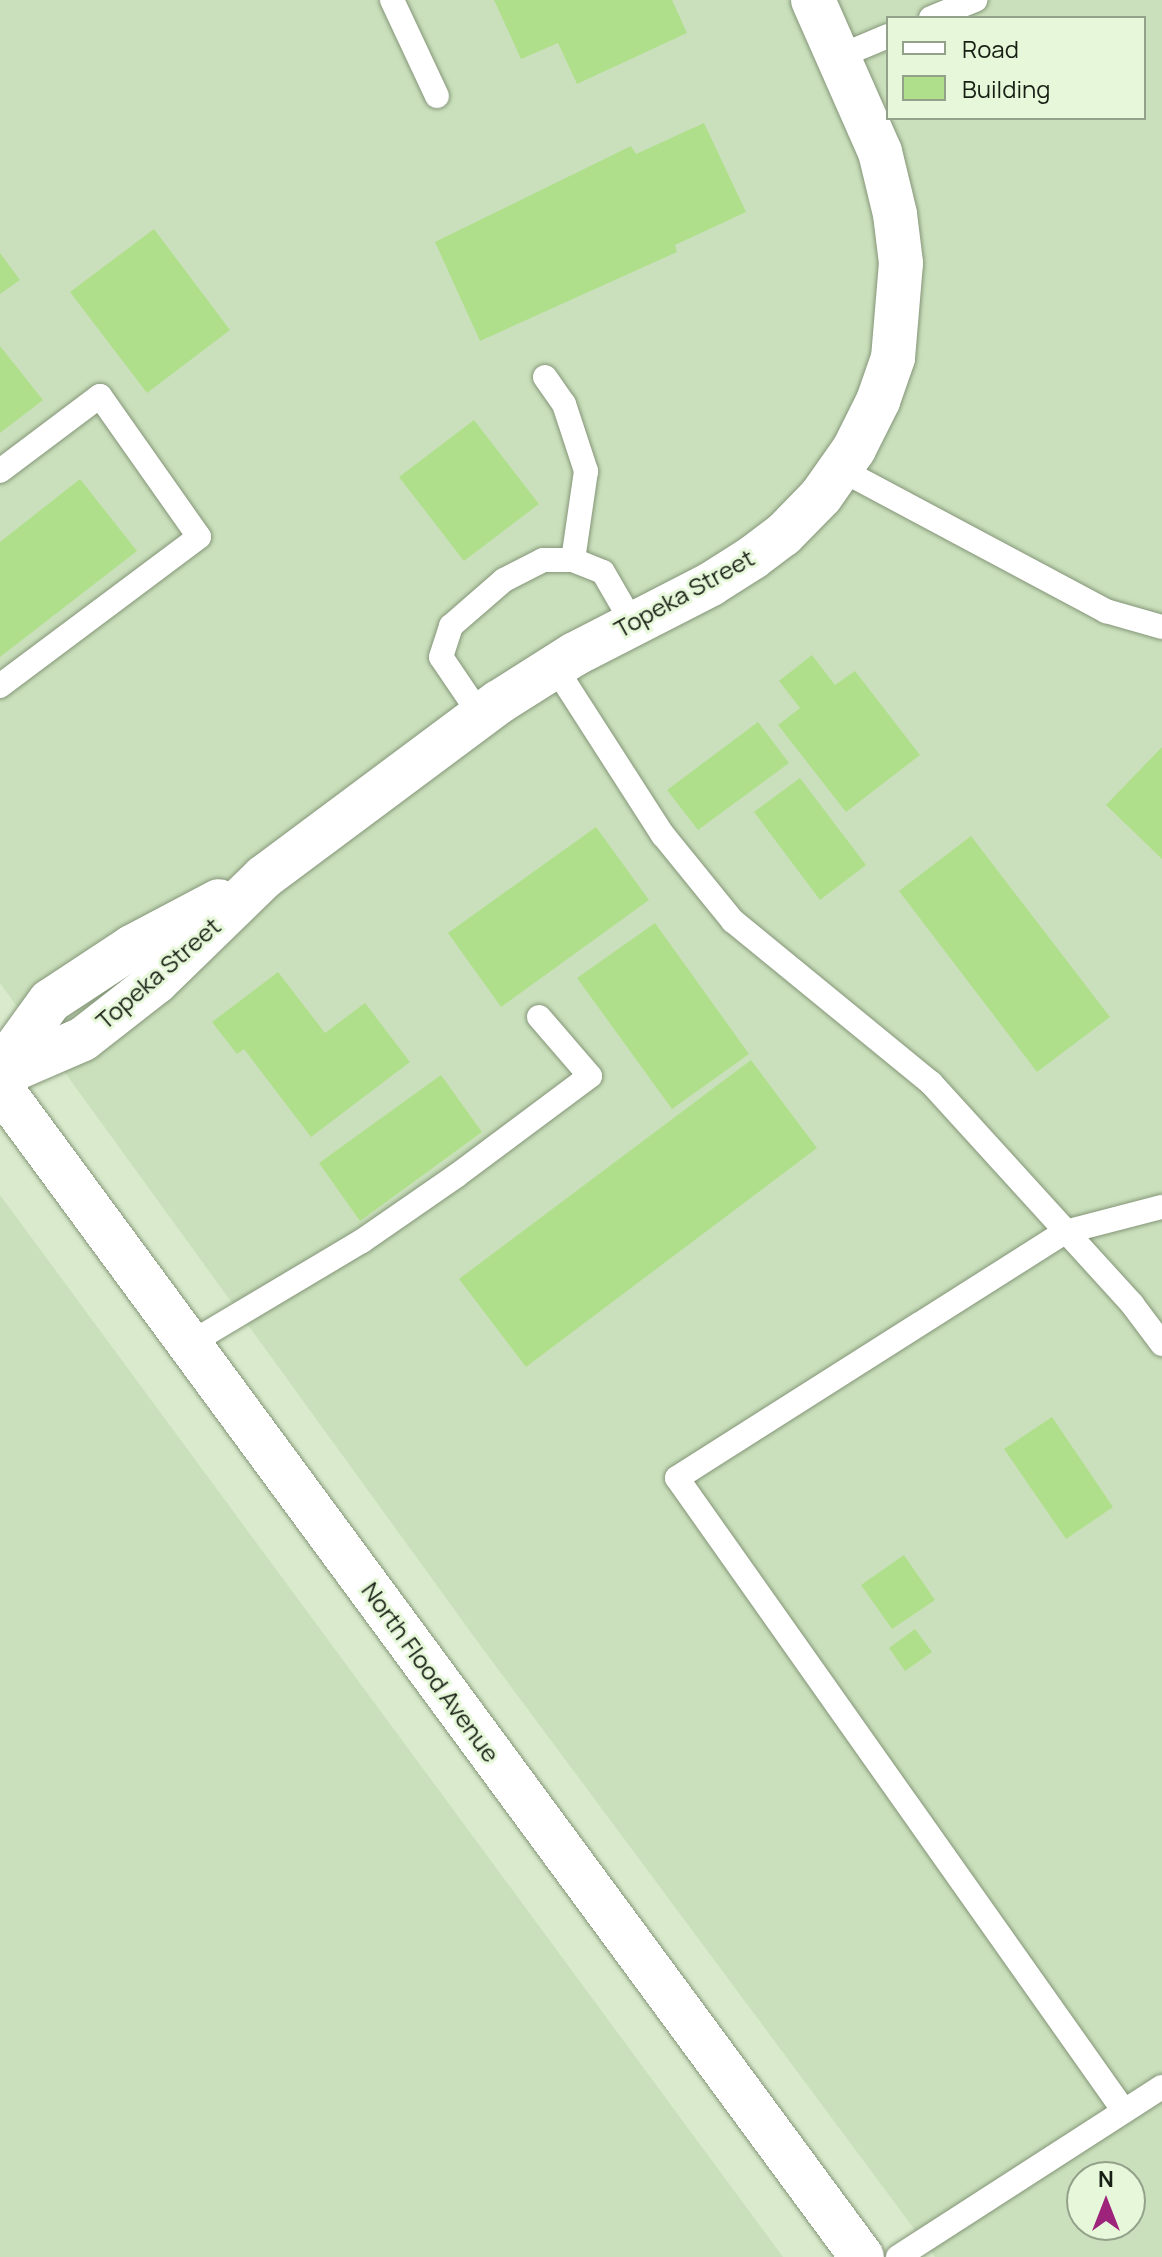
<!DOCTYPE html>
<style>
body{margin:0}
#map{position:relative;width:1162px;height:2257px;overflow:hidden;background:#d9ebcc;font-family:Manrope,sans-serif}
div>[style]{position:absolute}
.built>*{inset:0;background:#cae0bc}
.building>*{inset:0;background:#b0df8b}
.roads{filter:drop-shadow(0 0 2px #849578) drop-shadow(0 0 2px #849578)}
.lane>*{height:24px;margin:-12px;padding:0 12px;transform-origin:12px;border-radius:12px;background:#fff}
.street>*{height:44px;margin:-22px;padding:0 22px;transform-origin:22px;border-radius:22px;background:#fff}
.primary>*{height:44px;margin:-22px;padding:0 22px;transform-origin:22px;border-radius:22px;background:#fff}
span{translate:-50% -50%;white-space:nowrap;text-align:center;line-height:1.15;-webkit-text-stroke:6px #e6f8d9;paint-order:stroke}
.street-label{font-size:24px;color:#181f14}
.legend{position:absolute;left:886px;top:16px;width:260px;height:104px;box-sizing:border-box;background:#e6f8d9;border:2px solid #94a18a;margin:0;padding:10px 14px;list-style:none;font-size:24px;color:#181f14}
.legend li{display:flex;align-items:center;gap:16px;height:40px}
.legend b{width:40px;border:2px solid #94a18a}
.north{position:absolute;left:1066px;top:2161px;width:80px;height:80px;box-sizing:border-box;background:#e6f8d9;border:2px solid #94a18a;border-radius:50%;rotate:0deg;font-size:22px;font-weight:700;line-height:32px;text-align:center;color:#181f14}
.north::after{content:'';display:block;margin:auto;width:28px;height:36px;background:#9e247b;clip-path:polygon(50% 0,100% 100%,50% 72%,0 100%)}
</style>
<div id="map">
<div class="built">
<div style="clip-path:polygon(evenodd,0 0,1162px 0,1162px 2257px,935px 2257px,480px 1645px,0 983px,0 0,888px 18px,1144px 18px,1144px 118px,888px 118px,888px 18px,0 0,1082px 2177px,1130px 2177px,1130px 2225px,1082px 2225px,1082px 2177px)"></div>
<div style="clip-path:polygon(0 1195px,783px 2257px,0 2257px)"></div>
</div>
<div class="building">
<div style="clip-path:polygon(494px 0,672px 0,687px 33px,577px 84px,558px 43px,521px 59px)"></div>
<div style="clip-path:polygon(704px 123px,746px 212px,675px 245px,677px 252px,480px 341px,435px 242px,631px 146px,636px 154px)"></div>
<div style="clip-path:polygon(154px 229px,230px 330px,147px 393px,70px 292px)"></div>
<div style="clip-path:polygon(0 253px,20px 280px,0 294px)"></div>
<div style="clip-path:polygon(0 346px,43px 400px,0 433px)"></div>
<div style="clip-path:polygon(474px 420px,539px 504px,464px 561px,399px 477px)"></div>
<div style="clip-path:polygon(80px 479px,137px 551px,0 657px,0 542px)"></div>
<div style="clip-path:polygon(812px 655px,835px 685px,855px 671px,920px 755px,846px 812px,778px 725px,800px 708px,779px 681px)"></div>
<div style="clip-path:polygon(758px 722px,789px 763px,698px 830px,667px 790px)"></div>
<div style="clip-path:polygon(1162px 747px,1162px 859px,1106px 805px)"></div>
<div style="clip-path:polygon(800px 778px,866px 865px,820px 900px,754px 812px)"></div>
<div style="clip-path:polygon(596px 827px,649px 900px,501px 1007px,448px 933px)"></div>
<div style="clip-path:polygon(971px 836px,1110px 1017px,1037px 1072px,899px 891px)"></div>
<div style="clip-path:polygon(655px 923px,749px 1054px,672px 1109px,577px 978px)"></div>
<div style="clip-path:polygon(278px 972px,325px 1033px,365px 1003px,410px 1062px,311px 1137px,244px 1049px,237px 1054px,212px 1022px)"></div>
<div style="clip-path:polygon(751px 1060px,817px 1148px,526px 1367px,459px 1279px)"></div>
<div style="clip-path:polygon(441px 1075px,482px 1132px,360px 1221px,319px 1163px)"></div>
<div style="clip-path:polygon(1052px 1417px,1113px 1507px,1066px 1539px,1004px 1449px)"></div>
<div style="clip-path:polygon(904px 1555px,935px 1600px,892px 1629px,861px 1585px)"></div>
<div style="clip-path:polygon(915px 1629px,932px 1652px,905px 1671px,889px 1648px)"></div>
</div>
<div class="roads">
<div class="lane">
<div style="left:392px;top:0;width:106px;rotate:64.9deg"></div>
<div style="left:931px;top:18px;width:48px;rotate:-22.2deg"></div>
<div style="left:838px;top:57px;width:54px;rotate:-22.8deg"></div>
<div style="left:545px;top:377px;width:33px;rotate:55deg"></div>
<div style="left:564px;top:404px;width:71px;rotate:71.8deg"></div>
<div style="left:586px;top:471px;width:90px;rotate:98.3deg"></div>
<div style="left:840px;top:469px;width:302px;rotate:28.1deg"></div>
<div style="left:1106px;top:611px;width:58px;rotate:15.9deg"></div>
<div style="left:0;top:471px;width:125px;rotate:-36.9deg"></div>
<div style="left:100px;top:396px;width:172px;rotate:54.9deg"></div>
<div style="left:199px;top:537px;width:249px;rotate:143.2deg"></div>
<div style="left:555px;top:667px;width:200px;rotate:57.3deg"></div>
<div style="left:663px;top:835px;width:111px;rotate:50.9deg"></div>
<div style="left:733px;top:921px;width:256px;rotate:39.3deg"></div>
<div style="left:931px;top:1083px;width:299px;rotate:47.7deg"></div>
<div style="left:1132px;top:1304px;width:50px;rotate:53.1deg"></div>
<div style="left:481px;top:716px;width:71px;rotate:-124.1deg"></div>
<div style="left:441px;top:657px;width:33px;rotate:-72deg"></div>
<div style="left:451px;top:626px;width:70px;rotate:-41deg"></div>
<div style="left:504px;top:580px;width:44px;rotate:-27.1deg"></div>
<div style="left:543px;top:560px;width:30px"></div>
<div style="left:573px;top:560px;width:32px;rotate:22deg"></div>
<div style="left:603px;top:572px;width:58px;rotate:59.9deg"></div>
<div style="left:189px;top:1344px;width:201px;rotate:-30.8deg"></div>
<div style="left:362px;top:1241px;width:114px;rotate:-34.7deg"></div>
<div style="left:456px;top:1176px;width:167px;rotate:-36.7deg"></div>
<div style="left:590px;top:1076px;width:78px;rotate:-130.8deg"></div>
<div style="left:1124px;top:2111px;width:775px;rotate:-125.23deg"></div>
<div style="left:677px;top:1478px;width:459px;rotate:-32.4deg"></div>
<div style="left:1065px;top:1232px;width:100px;rotate:-14.5deg"></div>
<div style="left:898px;top:2257px;width:314px;rotate:-32.8deg"></div>
</div>
<div class="street">
<div style="left:0;top:1070px;width:85px;rotate:-54.1deg"></div>
<div style="left:50px;top:1001px;width:98px;rotate:-33.4deg"></div>
<div style="left:132px;top:947px;width:98px;rotate:-27.9deg"></div>
<div style="left:0;top:1075px;width:90px;rotate:-23.4deg"></div>
<div style="left:83px;top:1039px;width:93px;rotate:-38deg"></div>
<div style="left:156px;top:982px;width:151px;rotate:-44.2deg"></div>
<div style="left:264px;top:877px;width:293px;rotate:-36.7deg"></div>
<div style="left:499px;top:702px;width:90px;rotate:-32.3deg"></div>
<div style="left:575px;top:654px;width:153px;rotate:-27.2deg"></div>
<div style="left:711px;top:584px;width:49px;rotate:-32.4deg"></div>
<div style="left:752px;top:558px;width:39px;rotate:-37deg"></div>
<div style="left:783px;top:535px;width:54px;rotate:-45.7deg"></div>
<div style="left:821px;top:496px;width:57px;rotate:-54.9deg"></div>
<div style="left:854px;top:449px;width:54px;rotate:-63.4deg"></div>
<div style="left:878px;top:401px;width:46px;rotate:-70.8deg"></div>
<div style="left:893px;top:358px;width:95px;rotate:-85.2deg"></div>
<div style="left:901px;top:263px;width:49px;rotate:-97deg"></div>
<div style="left:895px;top:214px;width:64px;rotate:-103.6deg"></div>
<div style="left:880px;top:152px;width:166px;rotate:-113.8deg"></div>
</div>
<div class="primary">
<div style="left:0;top:1087px;width:1453px;rotate:53.62deg"></div>
</div>
</div>
<div class="street-label">
<span style="left:684px;top:593px;rotate:-29deg">Topeka Street</span>
<span style="left:158px;top:973px;rotate:-41deg">Topeka Street</span>
<span style="left:431px;top:1672px;rotate:54deg">North Flood Avenue</span>
</div>
<ul class="legend">
<li><b style="height:10px;background:#fff"></b>Road</li>
<li><b style="height:22px;background:#b0df8b"></b>Building</li>
</ul>
<div class="north">N</div>
</div>
